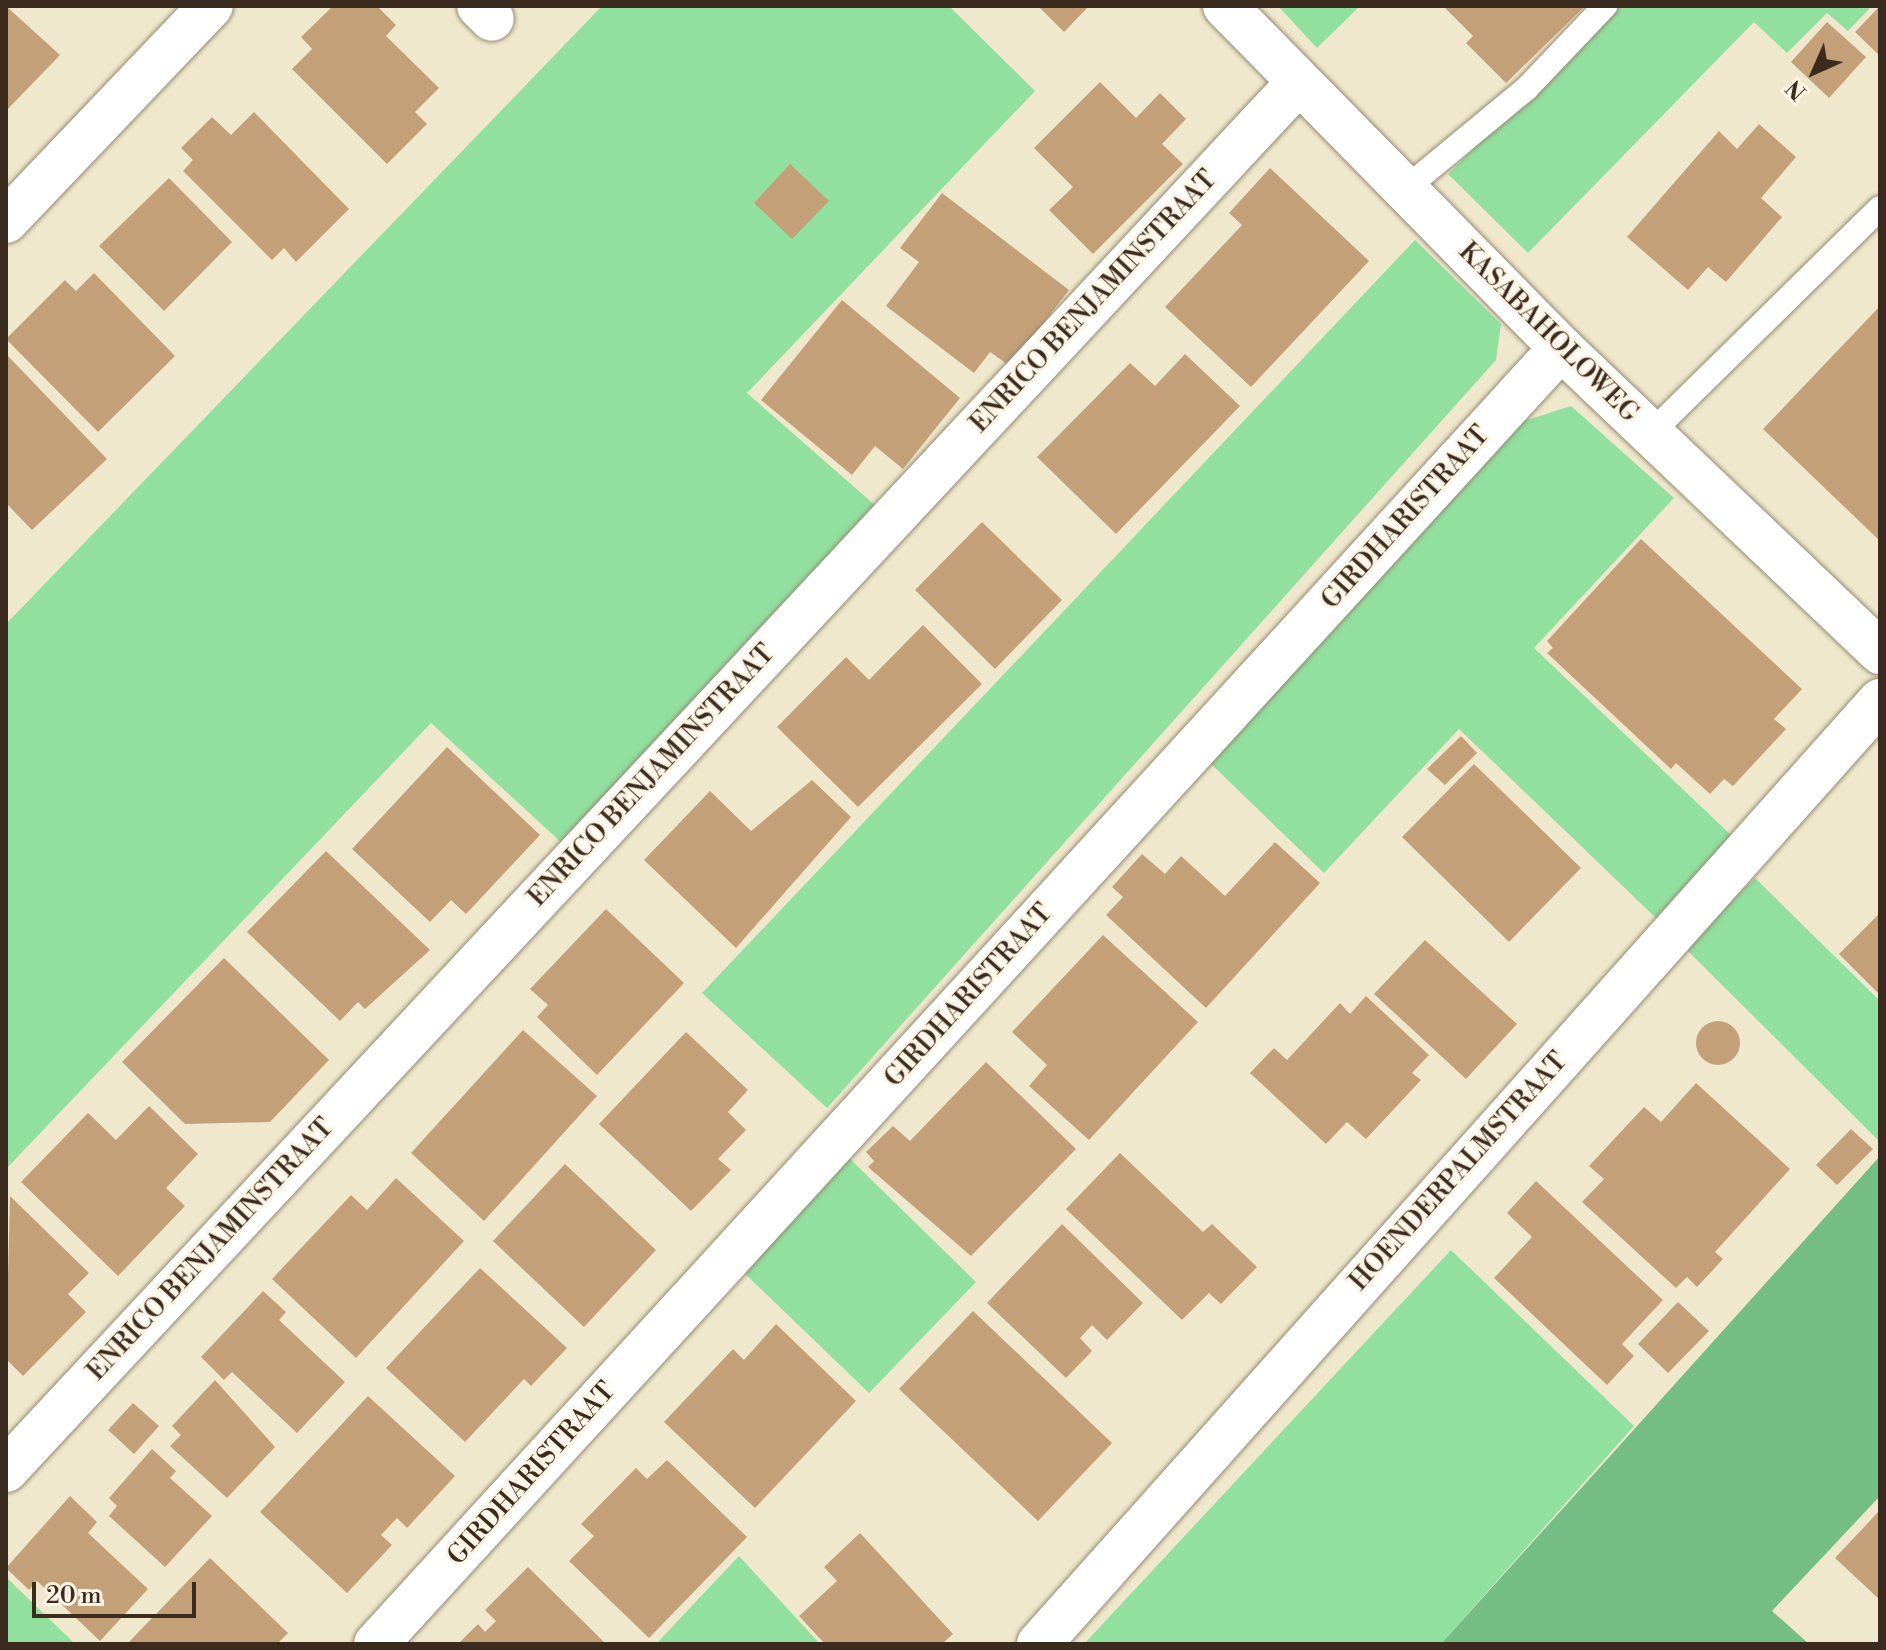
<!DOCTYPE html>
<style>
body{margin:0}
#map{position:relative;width:1886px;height:1650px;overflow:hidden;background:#efe8cc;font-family:"Libre Bodoni",serif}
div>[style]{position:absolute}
.green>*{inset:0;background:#91e09f}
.forest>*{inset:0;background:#74be86}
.building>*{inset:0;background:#c4a078}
.round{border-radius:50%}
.roads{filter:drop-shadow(0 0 2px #958975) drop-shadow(0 0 2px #958975)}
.service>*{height:24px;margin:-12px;padding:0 12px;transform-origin:12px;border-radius:12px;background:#fff}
.minor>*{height:44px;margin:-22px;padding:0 22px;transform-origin:22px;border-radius:22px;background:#fff}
.tertiary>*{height:44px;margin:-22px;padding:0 22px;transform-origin:22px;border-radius:22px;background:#fff}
span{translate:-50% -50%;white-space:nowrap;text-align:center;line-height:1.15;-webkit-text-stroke:6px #fcf5e5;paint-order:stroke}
.street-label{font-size:26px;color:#3b2a1e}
.frame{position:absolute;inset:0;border:8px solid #3b2a1e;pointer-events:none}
.north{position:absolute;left:1774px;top:32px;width:80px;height:80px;-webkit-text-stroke:6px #fcf5e5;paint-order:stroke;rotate:225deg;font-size:22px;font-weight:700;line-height:32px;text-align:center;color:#3b2a1e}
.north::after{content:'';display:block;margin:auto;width:28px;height:36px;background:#3b2a1e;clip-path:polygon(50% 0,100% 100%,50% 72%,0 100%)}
.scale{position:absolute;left:32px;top:1582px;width:164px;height:36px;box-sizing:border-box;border:4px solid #3b2a1e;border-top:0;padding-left:10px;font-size:24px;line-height:28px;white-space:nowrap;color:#3b2a1e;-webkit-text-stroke:6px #fcf5e5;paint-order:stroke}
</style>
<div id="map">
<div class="green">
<div style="clip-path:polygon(602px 6px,949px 6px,1035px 91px,747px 393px,877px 507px,561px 842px,431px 723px,6px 1169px,6px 624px)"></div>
<div style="clip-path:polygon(1278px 6px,1360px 6px,1317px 48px)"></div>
<div style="clip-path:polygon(1617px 6px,1872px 6px,1848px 31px,1827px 13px,1787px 53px,1754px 22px,1528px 253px,1448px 174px)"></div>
<div style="clip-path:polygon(1415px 240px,1501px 324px,1496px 360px,827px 1108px,702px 993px)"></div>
<div style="clip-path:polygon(1571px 406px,1674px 498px,1534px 648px,1732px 836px,1656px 918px,1459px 729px,1324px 873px,1209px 762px,1521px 422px)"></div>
<div style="clip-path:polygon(1755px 878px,1880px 1001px,1880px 1142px,1685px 948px)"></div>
<div style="clip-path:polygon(843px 1152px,976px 1282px,869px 1393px,735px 1264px)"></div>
<div style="clip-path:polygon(1451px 1250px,1634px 1426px,1441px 1644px,1084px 1644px)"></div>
<div style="clip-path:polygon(739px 1556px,820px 1644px,656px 1644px)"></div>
<div style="clip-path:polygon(6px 1577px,75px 1644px,6px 1644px)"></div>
</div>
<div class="forest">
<div style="clip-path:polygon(1880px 1156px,1880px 1496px,1772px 1611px,1809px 1644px,1441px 1644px)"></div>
</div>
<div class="building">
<div style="clip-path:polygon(6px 6px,60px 55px,6px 111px)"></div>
<div style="clip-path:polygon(333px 6px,377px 6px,396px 25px,386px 36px,439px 88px,415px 112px,427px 124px,387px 164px,292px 69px,312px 49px,301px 37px)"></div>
<div style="clip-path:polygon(1038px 6px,1089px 6px,1064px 32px)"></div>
<div style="clip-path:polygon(1443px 6px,1585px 6px,1506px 83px,1466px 43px,1473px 36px)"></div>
<div style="clip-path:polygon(1880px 6px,1880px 56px,1855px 32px)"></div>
<div style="clip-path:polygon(1827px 22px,1866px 57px,1829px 98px,1791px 62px)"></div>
<div style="clip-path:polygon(1100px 82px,1136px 118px,1160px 93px,1186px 119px,1162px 144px,1183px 164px,1093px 254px,1049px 210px,1073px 187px,1034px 148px)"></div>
<div style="clip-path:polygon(254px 112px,349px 209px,296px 262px,284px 248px,272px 260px,183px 171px,193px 160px,181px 148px,212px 117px,231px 135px)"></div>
<div style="clip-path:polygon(1759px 124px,1796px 157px,1761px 198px,1782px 217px,1726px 282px,1708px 267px,1688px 290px,1627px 237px,1719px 131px,1737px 149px)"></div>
<div style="clip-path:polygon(790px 164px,829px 201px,792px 239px,754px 203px)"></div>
<div style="clip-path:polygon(1270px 168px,1369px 261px,1251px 387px,1165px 307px,1242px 225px,1229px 213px)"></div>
<div style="clip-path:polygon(169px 178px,232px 242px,164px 311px,99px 246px)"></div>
<div style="clip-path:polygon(942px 193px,1069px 290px,1010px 366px,990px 352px,974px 373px,886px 306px,919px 262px,900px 248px)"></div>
<div style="clip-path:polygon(94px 273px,175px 356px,98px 432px,6px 339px,65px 280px,76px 291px)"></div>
<div style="clip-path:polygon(842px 300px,960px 398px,903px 469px,875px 446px,852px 475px,761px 400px)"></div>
<div style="clip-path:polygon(1880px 306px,1880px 541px,1763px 429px)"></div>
<div style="clip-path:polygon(6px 354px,107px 459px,32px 530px,6px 503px)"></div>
<div style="clip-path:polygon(1185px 354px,1240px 406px,1116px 534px,1037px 457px,1130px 363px,1155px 386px)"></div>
<div style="clip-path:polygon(982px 522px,1062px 600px,995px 669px,915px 590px)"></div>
<div style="clip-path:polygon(1641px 539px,1802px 689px,1774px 719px,1786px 729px,1733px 786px,1724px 779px,1710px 794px,1676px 763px,1671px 769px,1547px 653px,1553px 648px,1547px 641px)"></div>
<div style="clip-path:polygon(923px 625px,982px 684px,858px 807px,777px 727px,846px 657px,869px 680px)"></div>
<div style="clip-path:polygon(1461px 736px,1477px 753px,1445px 785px,1427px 769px)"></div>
<div style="clip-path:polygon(447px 747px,540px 835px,466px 914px,451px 900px,430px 922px,352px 849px)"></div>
<div style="clip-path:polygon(1474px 764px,1581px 868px,1509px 942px,1402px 837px)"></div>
<div style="clip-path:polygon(812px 780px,851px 817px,736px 948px,644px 860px,710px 791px,751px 831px)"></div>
<div style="clip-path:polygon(1275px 842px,1320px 883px,1206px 1008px,1106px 915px,1123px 897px,1112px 887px,1142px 854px,1165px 874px,1181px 856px,1225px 896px)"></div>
<div style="clip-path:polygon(326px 851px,430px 950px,365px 1009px,358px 1002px,340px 1021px,247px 932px)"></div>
<div style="clip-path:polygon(606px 909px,684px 983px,597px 1075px,537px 1017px,548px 1005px,530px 989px)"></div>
<div style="clip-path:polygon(1880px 913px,1880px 995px,1839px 954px)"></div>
<div style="clip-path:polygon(1103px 935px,1198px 1022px,1089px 1140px,1029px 1086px,1047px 1065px,1012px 1032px)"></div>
<div style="clip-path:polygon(1425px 940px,1517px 1024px,1466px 1079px,1374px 994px)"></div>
<div style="clip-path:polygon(224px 958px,329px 1060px,270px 1122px,185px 1124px,122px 1062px)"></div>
<div style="clip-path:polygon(1366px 996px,1429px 1055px,1412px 1073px,1421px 1080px,1366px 1139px,1347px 1122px,1326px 1144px,1250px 1073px,1274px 1048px,1287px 1060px,1340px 1003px,1350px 1014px)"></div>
<div class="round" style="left:1696px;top:1021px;width:44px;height:44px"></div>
<div style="clip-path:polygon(523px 1030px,597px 1096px,484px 1221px,411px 1153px)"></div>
<div style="clip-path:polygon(686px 1032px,748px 1090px,728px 1112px,746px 1130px,718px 1159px,731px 1170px,691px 1211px,599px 1124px)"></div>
<div style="clip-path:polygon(986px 1062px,1076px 1149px,971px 1256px,868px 1167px,874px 1161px,866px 1152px,893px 1126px,910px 1141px)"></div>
<div style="clip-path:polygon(1696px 1083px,1790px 1169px,1715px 1252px,1723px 1259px,1697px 1287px,1687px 1277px,1676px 1288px,1582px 1202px,1604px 1179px,1589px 1166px,1644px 1107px,1661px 1122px)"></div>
<div style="clip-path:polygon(149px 1106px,198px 1154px,166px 1188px,185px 1206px,118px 1276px,21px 1182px,88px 1113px,116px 1140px)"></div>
<div style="clip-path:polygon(1851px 1129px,1873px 1149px,1837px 1185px,1816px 1165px)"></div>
<div style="clip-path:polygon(1120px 1153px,1203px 1232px,1212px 1224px,1257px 1267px,1221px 1304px,1209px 1293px,1182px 1320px,1066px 1209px)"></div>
<div style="clip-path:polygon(565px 1164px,656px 1250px,584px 1327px,493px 1241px)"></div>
<div style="clip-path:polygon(396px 1178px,464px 1241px,356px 1358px,272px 1279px,351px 1195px,367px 1210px)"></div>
<div style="clip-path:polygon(1536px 1181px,1663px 1300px,1622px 1344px,1634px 1356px,1607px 1385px,1494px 1278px,1532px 1237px,1507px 1213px)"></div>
<div style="clip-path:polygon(10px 1196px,89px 1273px,68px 1294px,86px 1312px,23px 1376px,6px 1359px)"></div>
<div style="clip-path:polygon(1062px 1224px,1143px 1303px,1107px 1340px,1092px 1325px,1080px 1338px,1092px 1351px,1066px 1378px,987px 1303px)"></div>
<div style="clip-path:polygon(480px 1268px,567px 1348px,531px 1386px,524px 1379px,465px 1442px,386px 1368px)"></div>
<div style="clip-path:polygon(263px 1291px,286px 1312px,279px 1320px,345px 1382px,297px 1433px,232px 1372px,224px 1380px,201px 1357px)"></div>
<div style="clip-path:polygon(1678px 1302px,1709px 1331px,1668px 1373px,1638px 1344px)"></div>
<div style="clip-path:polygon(973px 1311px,1112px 1443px,1038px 1521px,899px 1389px)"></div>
<div style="clip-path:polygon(776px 1324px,856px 1401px,755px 1508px,664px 1422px,733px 1349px,744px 1360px)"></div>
<div style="clip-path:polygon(215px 1380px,275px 1447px,227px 1498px,170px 1446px,181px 1435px,172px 1426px)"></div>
<div style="clip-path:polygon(368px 1396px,455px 1476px,407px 1528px,397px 1518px,381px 1535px,392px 1545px,347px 1593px,260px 1512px)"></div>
<div style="clip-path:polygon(133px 1403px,159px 1426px,134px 1454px,108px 1430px)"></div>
<div style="clip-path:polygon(152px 1449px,176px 1471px,170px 1478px,212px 1516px,165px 1567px,109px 1516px,117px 1506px,109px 1498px)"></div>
<div style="clip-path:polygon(667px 1460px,747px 1537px,649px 1638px,569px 1561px,594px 1536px,581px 1524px,636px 1468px,647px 1479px)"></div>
<div style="clip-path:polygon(70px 1496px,97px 1522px,88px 1533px,148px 1589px,100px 1641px,37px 1581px,29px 1590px,6px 1568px)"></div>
<div style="clip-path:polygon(1880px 1510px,1880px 1600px,1835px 1558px)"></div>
<div style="clip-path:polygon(860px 1533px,953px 1634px,942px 1644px,825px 1644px,799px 1616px,837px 1581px,824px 1567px)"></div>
<div style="clip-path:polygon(210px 1558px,288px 1633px,277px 1644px,127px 1644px)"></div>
<div style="clip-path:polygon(528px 1567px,606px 1644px,458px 1644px,478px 1624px,485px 1632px,496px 1621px,485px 1610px)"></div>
</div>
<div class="roads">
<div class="service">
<div style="left:1405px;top:189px;width:157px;rotate:-39.6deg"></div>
<div style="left:1526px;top:89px;width:115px;rotate:-46.4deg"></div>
<div style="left:1650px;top:434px;width:322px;rotate:-44.5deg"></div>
</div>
<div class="minor">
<div style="left:479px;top:6px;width:18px;rotate:45deg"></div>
<div style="left:6px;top:221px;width:297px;rotate:-46.4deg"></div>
<div style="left:6px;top:1470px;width:1897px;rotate:-47.03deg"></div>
<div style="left:376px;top:1644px;width:1756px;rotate:-47.56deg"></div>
<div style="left:1039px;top:1644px;width:1264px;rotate:-48.27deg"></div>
</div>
<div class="tertiary">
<div style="left:1225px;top:6px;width:479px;rotate:45.5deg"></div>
<div style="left:1561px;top:348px;width:441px;rotate:43.6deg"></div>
</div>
</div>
<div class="street-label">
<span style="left:1094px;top:302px;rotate:-47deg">ENRICO BENJAMINSTRAAT</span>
<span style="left:1548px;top:333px;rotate:45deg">KASABAHOLOWEG</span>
<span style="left:1406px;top:518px;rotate:-48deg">GIRDHARISTRAAT</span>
<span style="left:652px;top:776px;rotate:-47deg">ENRICO BENJAMINSTRAAT</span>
<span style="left:969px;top:996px;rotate:-48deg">GIRDHARISTRAAT</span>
<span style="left:1459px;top:1172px;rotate:-48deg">HOENDERPALMSTRAAT</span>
<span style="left:211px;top:1250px;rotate:-47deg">ENRICO BENJAMINSTRAAT</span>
<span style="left:532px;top:1474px;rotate:-48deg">GIRDHARISTRAAT</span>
</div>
<div class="frame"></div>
<div class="north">N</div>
<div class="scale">20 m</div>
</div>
